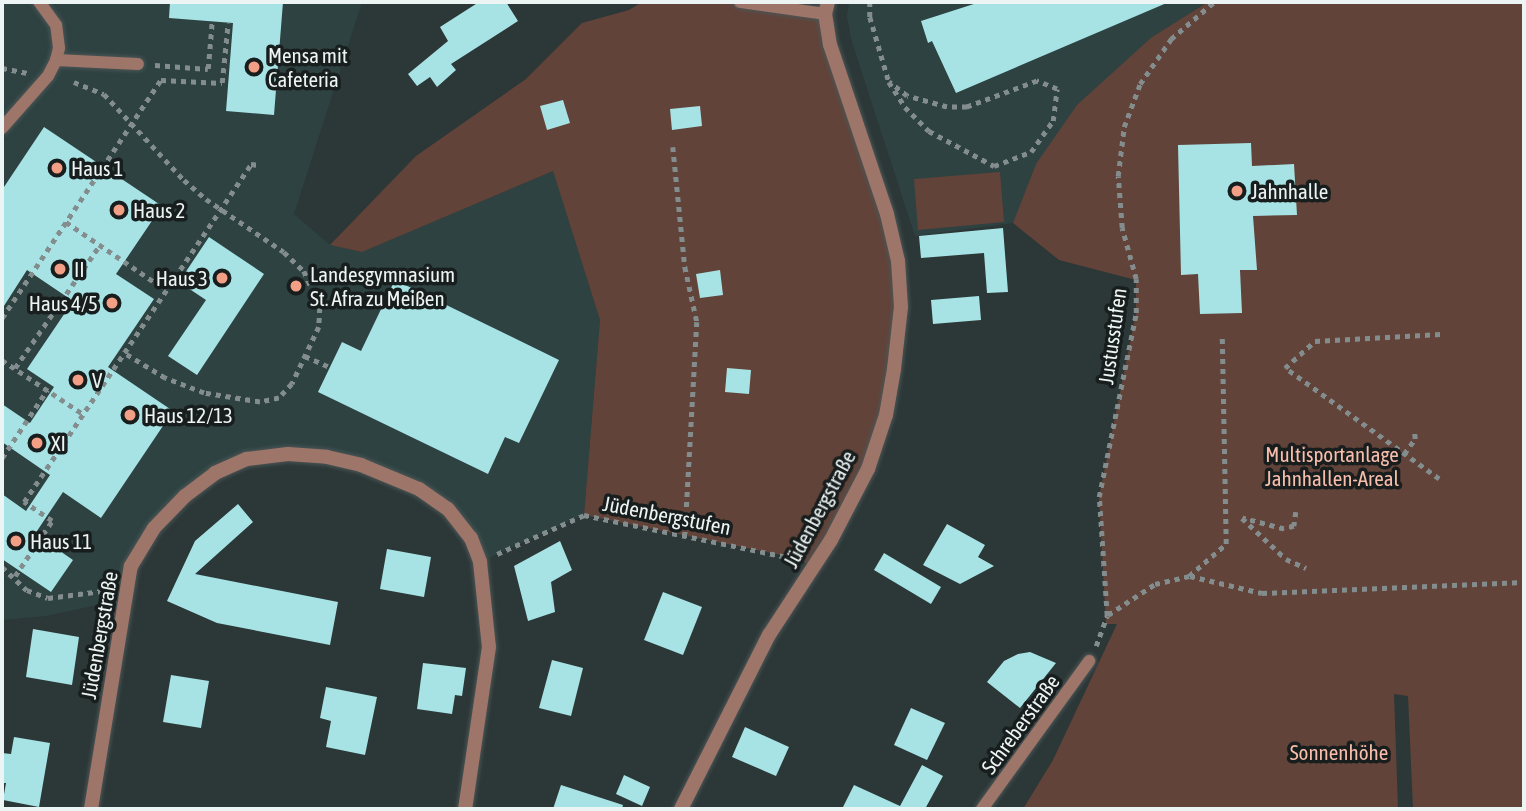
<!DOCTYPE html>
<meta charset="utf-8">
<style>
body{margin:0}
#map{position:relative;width:1526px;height:811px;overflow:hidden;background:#2c3737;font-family:"Asap Condensed",sans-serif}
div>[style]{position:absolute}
.built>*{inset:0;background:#2e4242}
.green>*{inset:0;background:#624339}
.building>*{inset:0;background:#a7e3e5}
.path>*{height:4.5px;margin-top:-2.25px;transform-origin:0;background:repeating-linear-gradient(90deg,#848d8d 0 5px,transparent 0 10px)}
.roads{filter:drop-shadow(0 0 2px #4b5555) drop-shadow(0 0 2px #4b5555)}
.lane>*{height:12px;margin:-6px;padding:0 6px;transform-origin:6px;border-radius:6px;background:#9e7569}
.street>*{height:14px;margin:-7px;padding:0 7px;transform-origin:7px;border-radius:7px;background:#9e7569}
.dots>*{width:19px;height:19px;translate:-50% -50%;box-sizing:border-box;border:4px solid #181d1d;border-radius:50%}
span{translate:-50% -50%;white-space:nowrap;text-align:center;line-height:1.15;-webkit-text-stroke:7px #181d1d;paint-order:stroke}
.poi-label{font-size:21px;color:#edf4f4}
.left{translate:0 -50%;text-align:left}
.right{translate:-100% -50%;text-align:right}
.street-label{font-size:21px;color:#edf4f4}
.park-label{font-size:21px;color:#f8bdab}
.frame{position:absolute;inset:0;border:4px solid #edf4f4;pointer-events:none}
</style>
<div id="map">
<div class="built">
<div style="clip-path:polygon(2px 2px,362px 2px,294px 214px,330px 245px,362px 252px,553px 171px,600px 320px,584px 515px,480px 562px,448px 509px,361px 465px,247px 459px,185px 496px,109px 590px,107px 603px,46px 616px,2px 620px)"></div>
<div style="clip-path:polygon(849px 2px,1208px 2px,1152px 37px,1036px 164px,1013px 223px,915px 236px,852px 42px,847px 17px)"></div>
</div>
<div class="green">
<div style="clip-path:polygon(642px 2px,740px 2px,825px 14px,887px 214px,901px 307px,868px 469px,813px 567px,796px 558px,584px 515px,600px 320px,553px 171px,362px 252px,330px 245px,416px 156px,526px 79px,582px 23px,629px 10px)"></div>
<div style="clip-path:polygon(1208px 2px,1515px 2px,1524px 5px,1524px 809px,1413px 809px,1408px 696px,1394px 694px,1398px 809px,1023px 809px,1053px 760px,1117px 624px,1106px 624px,1099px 497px,1136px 313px,1136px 280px,1059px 260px,1013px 223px,1036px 164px,1077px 105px,1152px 37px)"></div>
<div style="clip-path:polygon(1000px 172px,1004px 222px,918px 230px,914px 179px)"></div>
</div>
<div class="building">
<div style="clip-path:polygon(170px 2px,283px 2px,274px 115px,226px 111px,233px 23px,169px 18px)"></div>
<div style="clip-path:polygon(479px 2px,506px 2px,518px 21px,451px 64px,456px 70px,437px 87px,430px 77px,417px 86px,408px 74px,448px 41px,440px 27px)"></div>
<div style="clip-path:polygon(980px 2px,1169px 2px,956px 93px,932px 41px,928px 43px,921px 21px)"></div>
<div style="clip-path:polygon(563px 100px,570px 123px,547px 130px,540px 106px)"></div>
<div style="clip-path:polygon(700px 106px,702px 126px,672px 130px,670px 109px)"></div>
<div style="clip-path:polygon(44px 127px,162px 206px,116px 274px,154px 299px,108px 367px,173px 411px,101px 518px,63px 492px,35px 534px,73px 560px,51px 592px,2px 559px,2px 494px,26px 511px,50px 475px,2px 442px,2px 404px,30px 423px,54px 387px,27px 369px,73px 301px,27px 270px,2px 309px,2px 190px)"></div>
<div style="clip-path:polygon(1251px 143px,1252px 166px,1294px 164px,1297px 215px,1253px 216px,1257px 270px,1240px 270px,1242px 313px,1200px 314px,1198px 274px,1181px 275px,1178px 145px)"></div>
<div style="clip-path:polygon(1003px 228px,1008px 292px,987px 293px,984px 253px,921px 258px,919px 236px)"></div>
<div style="clip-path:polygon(209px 237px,264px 274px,197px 375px,168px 356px,206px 300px,179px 282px)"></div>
<div style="clip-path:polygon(720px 270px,723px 295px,700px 298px,696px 274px)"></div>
<div style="clip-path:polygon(395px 280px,559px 360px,519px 443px,505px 437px,488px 474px,318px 392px,342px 342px,361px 351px)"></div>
<div style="clip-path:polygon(979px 296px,981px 320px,933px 324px,931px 300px)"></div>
<div style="clip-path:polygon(727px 368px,751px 370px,749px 394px,725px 392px)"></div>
<div style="clip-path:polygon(238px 504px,253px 522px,195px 574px,338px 602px,330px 645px,217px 623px,167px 601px,195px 541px)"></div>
<div style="clip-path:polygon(947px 524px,985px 545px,978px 557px,994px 566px,960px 584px,923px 565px)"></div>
<div style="clip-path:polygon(560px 541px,572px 570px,551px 582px,555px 612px,528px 621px,514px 566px)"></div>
<div style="clip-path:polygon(387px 549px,431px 557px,424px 597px,380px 589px)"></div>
<div style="clip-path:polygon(884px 553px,941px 587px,931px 604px,874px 570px)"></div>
<div style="clip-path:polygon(663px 592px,702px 607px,683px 655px,644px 640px)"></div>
<div style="clip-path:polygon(33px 629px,79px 637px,72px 685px,26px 677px)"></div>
<div style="clip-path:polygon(1030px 652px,1056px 663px,1020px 708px,987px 682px,1004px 661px,1018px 654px)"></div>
<div style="clip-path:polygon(552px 660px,583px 668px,571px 716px,539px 708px)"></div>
<div style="clip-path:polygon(423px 663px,466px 668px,462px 696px,455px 695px,452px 714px,417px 709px)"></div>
<div style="clip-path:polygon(171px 675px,209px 681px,201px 728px,163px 722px)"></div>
<div style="clip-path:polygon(326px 687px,377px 697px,365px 755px,326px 747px,331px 721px,320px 718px)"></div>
<div style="clip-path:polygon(911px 708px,945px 723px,927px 760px,894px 745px)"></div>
<div style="clip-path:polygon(745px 727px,789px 747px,776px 776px,732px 757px)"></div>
<div style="clip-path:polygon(14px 737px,50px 743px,39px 807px,3px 800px,6px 783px,2px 783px,2px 753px,11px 754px)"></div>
<div style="clip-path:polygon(922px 765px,943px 776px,925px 809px,842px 809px,854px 785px,900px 806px)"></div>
<div style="clip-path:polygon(624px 775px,650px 787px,642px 806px,616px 794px)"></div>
<div style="clip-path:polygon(561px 785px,623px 805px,622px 809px,553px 809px)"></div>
</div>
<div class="path">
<div style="left:870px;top:2px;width:15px;rotate:90deg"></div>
<div style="left:870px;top:17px;width:68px;rotate:73.7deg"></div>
<div style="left:889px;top:82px;width:30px;rotate:57deg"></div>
<div style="left:905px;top:107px;width:34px;rotate:45deg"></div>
<div style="left:929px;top:131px;width:74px;rotate:28.3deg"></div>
<div style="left:994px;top:166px;width:40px;rotate:-21deg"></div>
<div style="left:1031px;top:152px;width:38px;rotate:-55deg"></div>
<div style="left:1053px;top:121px;width:32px;rotate:-83deg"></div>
<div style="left:1057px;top:89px;width:22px;rotate:-158deg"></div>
<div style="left:1037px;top:81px;width:75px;rotate:159.6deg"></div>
<div style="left:967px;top:107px;width:20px;rotate:180deg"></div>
<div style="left:947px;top:107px;width:41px;rotate:-164.6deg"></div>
<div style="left:907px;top:96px;width:23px;rotate:-142deg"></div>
<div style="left:155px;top:65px;width:53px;rotate:4.3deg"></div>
<div style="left:208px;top:69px;width:48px;rotate:-85.2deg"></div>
<div style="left:2px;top:68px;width:26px;rotate:11deg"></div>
<div style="left:74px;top:82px;width:32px;rotate:22deg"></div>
<div style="left:104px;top:94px;width:117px;rotate:47.1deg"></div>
<div style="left:184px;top:180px;width:29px;rotate:41deg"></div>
<div style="left:206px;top:199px;width:94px;rotate:34.2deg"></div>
<div style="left:284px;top:252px;width:28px;rotate:44deg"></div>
<div style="left:304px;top:271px;width:40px;rotate:66.6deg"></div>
<div style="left:320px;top:308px;width:19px;rotate:93deg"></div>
<div style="left:319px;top:327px;width:63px;rotate:115.3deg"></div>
<div style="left:292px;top:384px;width:19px;rotate:133deg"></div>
<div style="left:279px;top:398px;width:19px;rotate:168deg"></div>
<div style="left:260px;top:402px;width:57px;rotate:-170.9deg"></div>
<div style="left:204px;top:393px;width:42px;rotate:-159deg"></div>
<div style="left:165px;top:378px;width:48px;rotate:-148.6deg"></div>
<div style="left:673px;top:147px;width:121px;rotate:84.3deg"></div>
<div style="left:685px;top:267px;width:56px;rotate:77.7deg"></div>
<div style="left:697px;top:322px;width:212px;rotate:93.2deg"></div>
<div style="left:66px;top:222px;width:121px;rotate:34.2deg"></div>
<div style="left:2px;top:318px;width:286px;rotate:-56.3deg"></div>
<div style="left:161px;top:80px;width:61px;rotate:2.8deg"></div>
<div style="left:222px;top:83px;width:60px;rotate:-84.3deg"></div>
<div style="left:305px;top:356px;width:27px;rotate:24deg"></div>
<div style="left:2px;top:360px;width:97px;rotate:33.7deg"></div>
<div style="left:15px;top:368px;width:150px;rotate:-55.4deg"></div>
<div style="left:1404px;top:454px;width:19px;rotate:-54deg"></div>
<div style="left:1415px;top:439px;width:9px;rotate:-96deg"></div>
<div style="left:2px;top:458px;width:82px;rotate:-56.5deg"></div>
<div style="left:1439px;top:479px;width:190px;rotate:-144.2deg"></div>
<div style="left:1285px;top:368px;width:40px;rotate:-42deg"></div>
<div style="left:1315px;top:341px;width:126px;rotate:-3.2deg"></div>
<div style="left:1296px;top:512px;width:14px;rotate:98deg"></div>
<div style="left:1294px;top:526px;width:10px;rotate:163deg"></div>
<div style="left:1284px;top:529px;width:43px;rotate:-165.3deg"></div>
<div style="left:1242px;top:518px;width:60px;rotate:43deg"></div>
<div style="left:1286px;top:559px;width:22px;rotate:24deg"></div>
<div style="left:497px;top:554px;width:95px;rotate:-24.1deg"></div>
<div style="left:584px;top:515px;width:217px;rotate:11.7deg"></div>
<div style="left:2px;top:567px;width:34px;rotate:43deg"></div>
<div style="left:27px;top:590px;width:22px;rotate:21deg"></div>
<div style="left:48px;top:598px;width:62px;rotate:-7.5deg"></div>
<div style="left:15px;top:576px;width:66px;rotate:-56.1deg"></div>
<div style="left:52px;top:521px;width:34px;rotate:-146deg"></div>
<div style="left:24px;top:502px;width:407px;rotate:-56.1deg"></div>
<div style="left:251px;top:164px;width:8px;rotate:7deg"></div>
<div style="left:1190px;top:576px;width:74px;rotate:13.3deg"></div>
<div style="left:1262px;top:593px;width:262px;rotate:-2.4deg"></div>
<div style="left:1108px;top:615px;width:56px;rotate:-33.4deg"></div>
<div style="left:1155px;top:584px;width:35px;rotate:-13deg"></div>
<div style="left:1189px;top:576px;width:49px;rotate:-40.9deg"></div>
<div style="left:1226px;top:544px;width:207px;rotate:-91.1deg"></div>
<div style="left:1096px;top:646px;width:32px;rotate:-70deg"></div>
<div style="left:1107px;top:616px;width:119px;rotate:-93.8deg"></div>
<div style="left:1099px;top:497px;width:188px;rotate:-78.6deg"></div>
<div style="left:1136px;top:313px;width:34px;rotate:-90deg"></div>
<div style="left:1136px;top:279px;width:53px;rotate:-105.4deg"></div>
<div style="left:1122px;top:228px;width:52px;rotate:-94.4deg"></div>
<div style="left:1118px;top:176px;width:49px;rotate:-83deg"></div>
<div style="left:1124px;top:127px;width:46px;rotate:-69.6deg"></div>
<div style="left:1140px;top:84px;width:55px;rotate:-55.4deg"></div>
<div style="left:1171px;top:39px;width:57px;rotate:-40.7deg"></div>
</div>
<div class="roads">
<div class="lane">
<div style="left:740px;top:2px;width:86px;rotate:8deg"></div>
<div style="left:56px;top:60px;width:82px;rotate:2.8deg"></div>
<div style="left:2px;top:128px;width:69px;rotate:-48.5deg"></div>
<div style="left:48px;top:76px;width:18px;rotate:-63deg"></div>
<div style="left:56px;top:60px;width:12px;rotate:-76deg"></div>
<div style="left:59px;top:48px;width:23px;rotate:-97deg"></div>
<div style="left:56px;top:25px;width:29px;rotate:-126deg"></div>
<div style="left:982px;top:809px;width:183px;rotate:-54.1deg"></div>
</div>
<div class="street">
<div style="left:91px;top:809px;width:246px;rotate:-80.7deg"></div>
<div style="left:131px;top:566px;width:44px;rotate:-58.8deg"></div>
<div style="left:154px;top:528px;width:45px;rotate:-45.9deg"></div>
<div style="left:185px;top:496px;width:38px;rotate:-37deg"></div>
<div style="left:215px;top:473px;width:35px;rotate:-24deg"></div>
<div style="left:247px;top:459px;width:41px;rotate:-7deg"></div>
<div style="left:288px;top:454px;width:39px;rotate:4deg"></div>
<div style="left:327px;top:457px;width:35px;rotate:13deg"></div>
<div style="left:361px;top:465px;width:63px;rotate:22.5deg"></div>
<div style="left:419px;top:489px;width:35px;rotate:35deg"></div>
<div style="left:448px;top:509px;width:37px;rotate:52deg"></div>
<div style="left:471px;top:538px;width:26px;rotate:69deg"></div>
<div style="left:480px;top:562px;width:85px;rotate:84deg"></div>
<div style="left:489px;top:647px;width:164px;rotate:98.4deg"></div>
<div style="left:681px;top:809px;width:195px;rotate:-63.2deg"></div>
<div style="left:769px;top:635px;width:113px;rotate:-56.9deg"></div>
<div style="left:831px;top:540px;width:80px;rotate:-62.5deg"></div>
<div style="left:868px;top:469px;width:57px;rotate:-71.6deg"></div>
<div style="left:886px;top:415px;width:47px;rotate:-80.1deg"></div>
<div style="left:894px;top:369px;width:62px;rotate:-83.6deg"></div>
<div style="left:901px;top:307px;width:46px;rotate:-93.7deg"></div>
<div style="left:898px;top:261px;width:48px;rotate:-103.2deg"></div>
<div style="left:887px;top:214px;width:178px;rotate:-108.6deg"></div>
<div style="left:830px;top:45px;width:31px;rotate:-99deg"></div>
<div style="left:825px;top:14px;width:12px;rotate:-76deg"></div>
</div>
</div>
<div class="dots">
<div style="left:254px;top:67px;background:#f39f86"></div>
<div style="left:57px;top:168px;background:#f39f86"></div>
<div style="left:1237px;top:191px;background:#f39f86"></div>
<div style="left:119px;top:210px;background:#f39f86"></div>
<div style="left:60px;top:269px;background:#f39f86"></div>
<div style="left:222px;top:278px;background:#f39f86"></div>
<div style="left:296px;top:286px;background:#f39f86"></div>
<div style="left:112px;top:303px;background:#f39f86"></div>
<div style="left:78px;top:380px;background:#f39f86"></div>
<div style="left:130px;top:415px;background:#f39f86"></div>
<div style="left:37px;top:443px;background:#f39f86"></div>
<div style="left:16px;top:541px;background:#f39f86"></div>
</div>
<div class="poi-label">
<span class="left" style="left:268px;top:67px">Mensa mit<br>Cafeteria</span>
<span class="left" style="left:71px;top:168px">Haus 1</span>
<span class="left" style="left:1251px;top:191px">Jahnhalle</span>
<span class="left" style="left:133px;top:210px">Haus 2</span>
<span class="left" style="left:74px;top:269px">II</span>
<span class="left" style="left:310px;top:286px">Landesgymnasium<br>St. Afra zu Meißen</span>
<span class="right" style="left:208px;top:278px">Haus 3</span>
<span class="right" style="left:98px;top:303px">Haus 4/5</span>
<span class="left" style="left:92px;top:380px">V</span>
<span class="left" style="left:144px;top:415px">Haus 12/13</span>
<span class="left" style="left:51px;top:443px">XI</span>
<span class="left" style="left:30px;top:541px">Haus 11</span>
</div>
<div class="street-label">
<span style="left:1112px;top:336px;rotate:-82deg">Justusstufen</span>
<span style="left:819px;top:509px;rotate:-62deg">Jüdenbergstraße</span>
<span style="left:667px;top:515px;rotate:11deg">Jüdenbergstufen</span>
<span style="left:99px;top:635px;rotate:-80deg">Jüdenbergstraße</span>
<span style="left:1020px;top:724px;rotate:-54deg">Schreberstraße</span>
</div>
<div class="park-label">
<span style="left:1332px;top:466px">Multisportanlage<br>Jahnhallen-Areal</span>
<span style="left:1339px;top:752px">Sonnenhöhe</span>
</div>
<div class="frame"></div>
</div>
